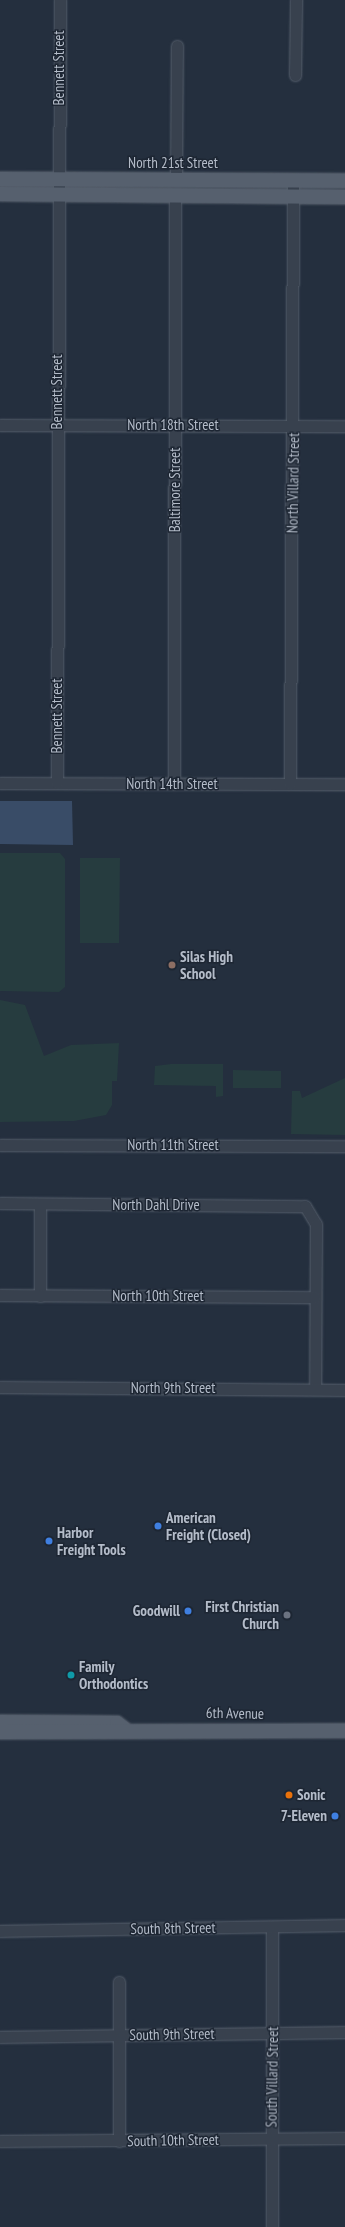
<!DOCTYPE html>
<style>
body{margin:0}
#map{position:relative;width:345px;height:2227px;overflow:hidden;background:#242f3e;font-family:"PT Sans Narrow",sans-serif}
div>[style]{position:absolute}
.green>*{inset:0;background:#263c3f}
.water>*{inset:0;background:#394c67}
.roads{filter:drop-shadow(0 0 1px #565f6c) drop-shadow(0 0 1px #565f6c)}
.minor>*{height:11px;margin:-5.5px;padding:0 5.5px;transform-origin:5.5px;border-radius:5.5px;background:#38414e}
.major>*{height:14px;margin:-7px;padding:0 7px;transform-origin:7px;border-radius:7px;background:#56606e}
.dots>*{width:11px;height:11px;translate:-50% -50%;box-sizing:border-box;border:2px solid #1d2633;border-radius:50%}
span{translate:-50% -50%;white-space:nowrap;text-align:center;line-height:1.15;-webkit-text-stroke:3px #1d2633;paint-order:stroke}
.street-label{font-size:15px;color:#b4bcc9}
.poi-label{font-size:15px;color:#b4bcc9;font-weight:700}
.left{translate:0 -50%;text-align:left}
.right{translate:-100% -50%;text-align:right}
</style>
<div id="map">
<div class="green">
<div style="clip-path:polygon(0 853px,60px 853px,65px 859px,65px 987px,59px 992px,0 991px)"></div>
<div style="clip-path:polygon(80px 858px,120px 858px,119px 943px,80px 943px)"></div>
<div style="clip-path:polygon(0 1000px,25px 1005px,44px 1056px,71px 1045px,119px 1043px,117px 1081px,112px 1081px,112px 1105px,106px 1115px,74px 1121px,0 1122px)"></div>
<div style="clip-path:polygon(171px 1064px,223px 1064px,223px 1096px,216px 1097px,216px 1086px,154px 1085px,155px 1066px)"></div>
<div style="clip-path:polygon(233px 1070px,281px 1071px,281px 1088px,233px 1088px)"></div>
<div style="clip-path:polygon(345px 1078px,345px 1135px,291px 1134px,292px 1091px,300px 1091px,302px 1098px)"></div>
</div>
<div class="water">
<div style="clip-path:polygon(0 801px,72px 801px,73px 845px,0 844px)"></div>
</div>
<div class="roads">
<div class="minor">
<div style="left:295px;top:75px;width:75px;rotate:-89.2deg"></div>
<div style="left:176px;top:180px;width:134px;rotate:-89.6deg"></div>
<div style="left:0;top:425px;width:345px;rotate:0.2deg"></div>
<div style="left:0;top:783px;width:345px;rotate:0.2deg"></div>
<div style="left:57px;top:783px;width:783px;rotate:-89.78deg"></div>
<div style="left:174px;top:784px;width:589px;rotate:-89.9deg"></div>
<div style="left:290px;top:784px;width:603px;rotate:-89.71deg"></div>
<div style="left:0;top:1145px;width:345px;rotate:0.2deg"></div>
<div style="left:0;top:1203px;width:305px;rotate:0.6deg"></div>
<div style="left:305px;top:1206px;width:21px;rotate:59deg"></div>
<div style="left:316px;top:1224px;width:165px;rotate:90.3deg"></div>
<div style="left:40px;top:1204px;width:92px;rotate:90deg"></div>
<div style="left:0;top:1295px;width:315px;rotate:0.4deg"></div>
<div style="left:0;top:1387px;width:345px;rotate:0.5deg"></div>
<div style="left:272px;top:1927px;width:300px;rotate:90deg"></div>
<div style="left:0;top:1931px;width:345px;rotate:-1deg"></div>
<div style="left:119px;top:1982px;width:159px;rotate:90deg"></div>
<div style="left:0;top:2037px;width:345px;rotate:-0.8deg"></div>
<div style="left:0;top:2141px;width:345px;rotate:-0.5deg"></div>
</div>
<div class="major">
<div style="left:0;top:179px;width:345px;rotate:0.3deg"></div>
<div style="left:0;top:194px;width:345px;rotate:0.5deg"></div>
<div style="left:0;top:1722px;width:117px;rotate:0.5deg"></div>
<div style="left:117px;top:1723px;width:10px;rotate:37deg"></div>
<div style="left:0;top:1732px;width:345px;rotate:-0.2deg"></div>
</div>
</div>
<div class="dots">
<div style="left:172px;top:965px;background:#8d6e63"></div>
<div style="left:158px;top:1526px;background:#3f7fe0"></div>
<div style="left:49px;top:1541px;background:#3f7fe0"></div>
<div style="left:188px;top:1611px;background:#3f7fe0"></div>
<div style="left:287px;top:1615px;background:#6b7280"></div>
<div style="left:71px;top:1675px;background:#0f9aa8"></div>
<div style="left:289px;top:1795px;background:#e8710a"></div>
<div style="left:335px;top:1816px;background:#3f7fe0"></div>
</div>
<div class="street-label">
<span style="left:59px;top:68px;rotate:-90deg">Bennett Street</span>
<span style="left:173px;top:163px">North 21st Street</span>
<span style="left:57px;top:392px;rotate:-90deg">Bennett Street</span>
<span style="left:173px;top:425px">North 18th Street</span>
<span style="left:293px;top:483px;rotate:-89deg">North Villard Street</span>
<span style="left:175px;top:490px;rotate:-90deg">Baltimore Street</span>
<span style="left:57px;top:716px;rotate:-90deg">Bennett Street</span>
<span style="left:172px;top:784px">North 14th Street</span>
<span style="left:173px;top:1145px">North 11th Street</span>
<span style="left:156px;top:1205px">North Dahl Drive</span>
<span style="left:158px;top:1296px">North 10th Street</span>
<span style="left:173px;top:1388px">North 9th Street</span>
<span style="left:235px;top:1713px;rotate:1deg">6th Avenue</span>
<span style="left:173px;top:1928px;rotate:-1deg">South 8th Street</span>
<span style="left:172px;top:2034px;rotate:-1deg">South 9th Street</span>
<span style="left:272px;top:2077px;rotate:-89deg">South Villard Street</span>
<span style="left:173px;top:2140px;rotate:-1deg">South 10th Street</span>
</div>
<div class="poi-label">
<span class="left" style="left:180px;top:965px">Silas High<br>School</span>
<span class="left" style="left:166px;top:1526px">American<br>Freight (Closed)</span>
<span class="left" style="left:57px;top:1541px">Harbor<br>Freight Tools</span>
<span class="right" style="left:279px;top:1615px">First Christian<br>Church</span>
<span class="right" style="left:180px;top:1611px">Goodwill</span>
<span class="left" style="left:79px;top:1675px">Family<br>Orthodontics</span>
<span class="left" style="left:297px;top:1795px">Sonic</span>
<span class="right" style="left:327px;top:1816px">7-Eleven</span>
</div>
</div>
